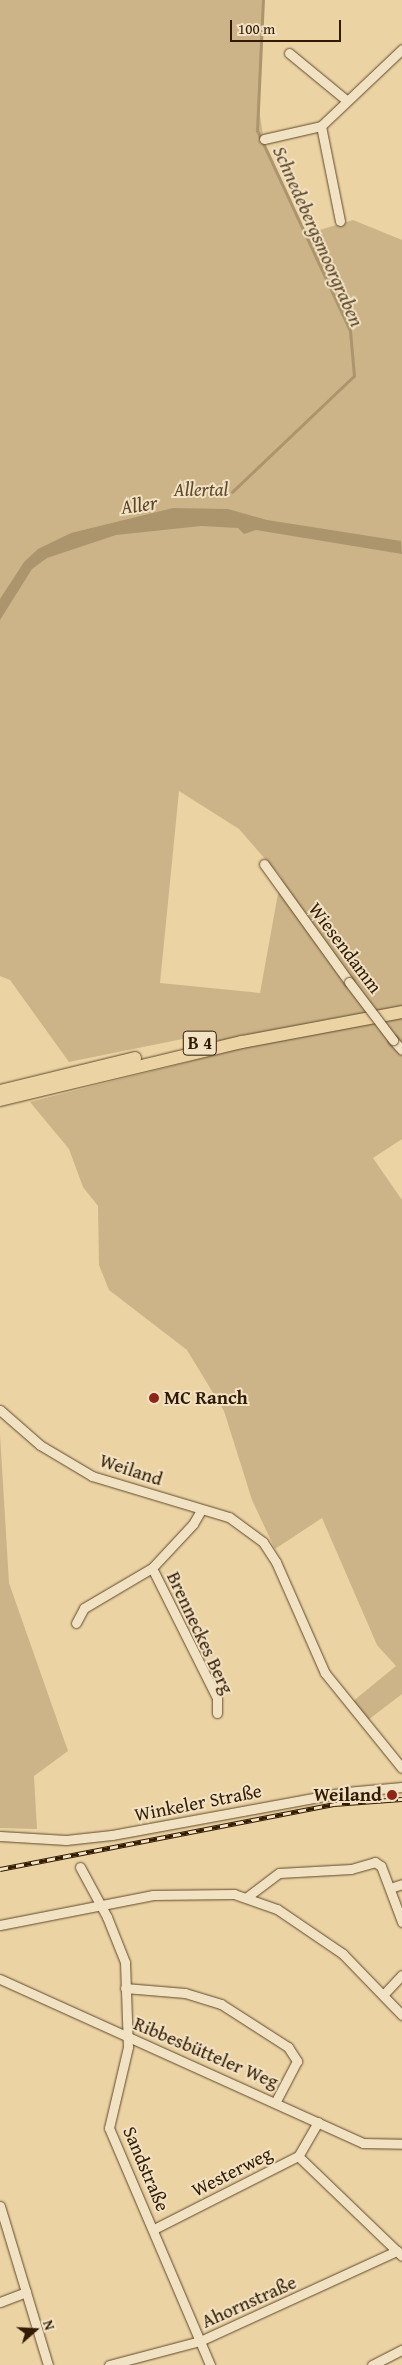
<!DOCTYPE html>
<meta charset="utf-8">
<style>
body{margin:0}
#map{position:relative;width:402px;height:2365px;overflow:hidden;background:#ebd3a4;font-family:"Gentium Book Plus",serif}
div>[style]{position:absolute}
.green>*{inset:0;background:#ccb488}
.water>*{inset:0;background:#ac946d}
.stream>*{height:2.5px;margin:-1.25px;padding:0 1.25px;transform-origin:1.25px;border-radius:1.25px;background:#ac946d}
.roads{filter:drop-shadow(0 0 1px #60492a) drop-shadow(0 0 1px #60492a)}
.minor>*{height:9px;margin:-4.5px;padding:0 4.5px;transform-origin:4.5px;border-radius:4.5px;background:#f2e2c4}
.highway>*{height:12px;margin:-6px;padding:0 6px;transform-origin:6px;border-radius:6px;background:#ebd3a4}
.rail>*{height:4.5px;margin-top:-2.25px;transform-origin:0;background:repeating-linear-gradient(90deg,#f2e2c4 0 8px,#321b02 0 16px);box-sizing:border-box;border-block:1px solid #321b02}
.bridges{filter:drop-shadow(0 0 1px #60492a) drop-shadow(0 0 1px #60492a)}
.minor-bridge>*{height:9px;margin:-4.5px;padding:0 4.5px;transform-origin:4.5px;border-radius:4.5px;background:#f2e2c4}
.dots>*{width:14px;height:14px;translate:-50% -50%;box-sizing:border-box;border:2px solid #f2e2c4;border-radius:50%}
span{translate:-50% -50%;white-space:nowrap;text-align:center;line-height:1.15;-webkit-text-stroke:4px #f2e2c4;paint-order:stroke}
.shield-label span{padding:1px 4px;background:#f2e2c4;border:1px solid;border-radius:4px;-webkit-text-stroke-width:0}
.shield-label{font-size:18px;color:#321b02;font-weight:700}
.park-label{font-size:19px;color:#60492a;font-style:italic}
.street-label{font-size:19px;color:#321b02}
.poi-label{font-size:19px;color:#321b02;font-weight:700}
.left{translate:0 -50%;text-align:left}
.right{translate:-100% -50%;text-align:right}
.water-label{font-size:20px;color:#5d4527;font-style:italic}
.north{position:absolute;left:10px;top:2305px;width:50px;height:50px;-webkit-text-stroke:4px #f2e2c4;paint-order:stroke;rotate:71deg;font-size:14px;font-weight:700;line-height:20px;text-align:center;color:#321b02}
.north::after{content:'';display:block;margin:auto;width:18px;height:22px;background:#321b02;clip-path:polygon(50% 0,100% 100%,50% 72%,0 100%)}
.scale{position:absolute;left:230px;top:20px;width:111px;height:22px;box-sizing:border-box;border:2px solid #321b02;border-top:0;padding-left:6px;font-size:15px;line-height:18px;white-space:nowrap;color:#321b02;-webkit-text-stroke:4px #f2e2c4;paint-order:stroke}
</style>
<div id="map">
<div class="green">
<div style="clip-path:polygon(evenodd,0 0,263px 0,259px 110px,264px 141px,306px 234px,353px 220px,402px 240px,402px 1139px,373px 1158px,402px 1200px,402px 1694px,368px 1720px,352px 1702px,396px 1666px,377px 1645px,322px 1518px,275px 1549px,252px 1500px,224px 1411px,187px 1350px,109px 1290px,99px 1265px,98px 1206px,83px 1187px,69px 1149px,30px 1102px,227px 1052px,212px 1033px,69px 1062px,10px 980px,0 976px,0 0,179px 791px,239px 829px,281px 877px,260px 993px,160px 983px,179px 791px)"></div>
<div style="clip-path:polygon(0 1434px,9px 1583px,68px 1751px,34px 1776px,37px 1829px,0 1828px)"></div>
</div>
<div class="water">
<div style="clip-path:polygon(173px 508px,228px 509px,267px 520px,401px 541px,402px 554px,256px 530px,244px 534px,238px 528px,201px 526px,116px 535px,47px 558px,32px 569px,0 620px,0 599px,24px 562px,38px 549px,71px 533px)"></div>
</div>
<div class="stream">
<div style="left:232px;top:492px;width:168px;rotate:-43.6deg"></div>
<div style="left:354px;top:376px;width:45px;rotate:-95.1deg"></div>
<div style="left:350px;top:331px;width:221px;rotate:-114.9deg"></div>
<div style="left:257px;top:131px;width:131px;rotate:-87.4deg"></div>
</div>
<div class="roads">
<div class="minor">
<div style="left:289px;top:53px;width:74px;rotate:39.5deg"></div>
<div style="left:264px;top:139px;width:58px;rotate:-12.8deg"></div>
<div style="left:340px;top:221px;width:97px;rotate:-101.3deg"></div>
<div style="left:321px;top:126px;width:112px;rotate:-43.5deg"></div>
<div style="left:264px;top:864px;width:145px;rotate:54.2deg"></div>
<div style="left:393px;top:1040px;width:13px;rotate:48deg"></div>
<div style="left:0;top:1410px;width:53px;rotate:41.2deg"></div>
<div style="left:40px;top:1445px;width:61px;rotate:30.8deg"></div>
<div style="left:92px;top:1476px;width:143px;rotate:16.7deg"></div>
<div style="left:229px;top:1517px;width:42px;rotate:36.3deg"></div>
<div style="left:263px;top:1542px;width:24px;rotate:57deg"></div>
<div style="left:276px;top:1562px;width:121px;rotate:66.2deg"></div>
<div style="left:325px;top:1673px;width:122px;rotate:51deg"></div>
<div style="left:152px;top:1568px;width:145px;rotate:63.4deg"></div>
<div style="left:217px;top:1698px;width:15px;rotate:90deg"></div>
<div style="left:76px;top:1623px;width:17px;rotate:-62deg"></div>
<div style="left:84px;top:1608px;width:79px;rotate:-30.5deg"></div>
<div style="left:152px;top:1568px;width:60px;rotate:-47deg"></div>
<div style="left:193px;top:1524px;width:16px;rotate:-60deg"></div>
<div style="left:0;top:1836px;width:66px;rotate:3.5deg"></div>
<div style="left:66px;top:1840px;width:46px;rotate:-6.2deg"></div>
<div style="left:112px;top:1835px;width:238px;rotate:-10.4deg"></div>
<div style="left:346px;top:1792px;width:56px;rotate:-5.1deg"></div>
<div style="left:80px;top:1867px;width:57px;rotate:61.6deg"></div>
<div style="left:107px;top:1917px;width:48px;rotate:68.2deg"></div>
<div style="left:125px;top:1962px;width:85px;rotate:88deg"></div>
<div style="left:128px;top:2047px;width:83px;rotate:103.2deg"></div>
<div style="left:109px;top:2128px;width:258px;rotate:66.9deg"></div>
<div style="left:390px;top:1888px;width:13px;rotate:-18deg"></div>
<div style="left:247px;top:1897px;width:40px;rotate:-37deg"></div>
<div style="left:279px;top:1873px;width:72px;rotate:-3.2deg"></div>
<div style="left:351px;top:1869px;width:25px;rotate:-16deg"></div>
<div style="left:375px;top:1862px;width:7px;rotate:34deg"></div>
<div style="left:381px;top:1866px;width:60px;rotate:69.4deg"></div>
<div style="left:0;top:1925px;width:156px;rotate:-11.1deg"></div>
<div style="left:153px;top:1895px;width:81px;rotate:-0.7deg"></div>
<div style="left:234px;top:1894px;width:46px;rotate:19.2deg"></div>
<div style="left:277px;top:1909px;width:80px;rotate:34.3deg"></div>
<div style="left:343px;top:1954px;width:85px;rotate:46deg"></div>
<div style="left:0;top:1979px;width:398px;rotate:24.3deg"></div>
<div style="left:363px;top:2143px;width:39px;rotate:1deg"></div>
<div style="left:125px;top:1988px;width:60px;rotate:4.8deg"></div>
<div style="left:185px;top:1993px;width:38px;rotate:17deg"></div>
<div style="left:221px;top:2004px;width:80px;rotate:32.7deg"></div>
<div style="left:288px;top:2047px;width:17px;rotate:57deg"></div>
<div style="left:297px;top:2061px;width:45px;rotate:117.7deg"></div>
<div style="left:384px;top:1994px;width:26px;rotate:-47deg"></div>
<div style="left:318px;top:2122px;width:39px;rotate:120deg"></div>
<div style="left:298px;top:2156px;width:144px;rotate:43.9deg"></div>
<div style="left:0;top:2206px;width:166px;rotate:73.2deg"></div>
<div style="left:154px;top:2229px;width:161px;rotate:-26.9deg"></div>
<div style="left:0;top:2302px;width:28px;rotate:-21deg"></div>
<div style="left:109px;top:2365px;width:94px;rotate:-14.8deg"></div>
<div style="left:200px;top:2341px;width:217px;rotate:-24.6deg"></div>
<div style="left:372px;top:2365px;width:34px;rotate:-27deg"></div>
</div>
<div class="highway">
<div style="left:0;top:1091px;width:139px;rotate:-13.7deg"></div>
<div style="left:0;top:1100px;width:249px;rotate:-13.5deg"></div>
<div style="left:242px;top:1042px;width:163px;rotate:-10.6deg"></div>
</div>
</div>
<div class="rail">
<div style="left:0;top:1869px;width:340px;rotate:-11deg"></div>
<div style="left:334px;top:1804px;width:68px;rotate:-4.2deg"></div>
</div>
<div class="bridges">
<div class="minor-bridge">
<div style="left:349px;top:982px;width:73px;rotate:52.8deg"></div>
</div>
</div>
<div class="dots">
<div style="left:154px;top:1398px;background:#8f2418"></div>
<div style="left:392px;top:1795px;background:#8f2418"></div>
</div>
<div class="shield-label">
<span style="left:200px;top:1043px">B 4</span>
</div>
<div class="park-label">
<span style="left:201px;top:490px">Allertal</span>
</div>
<div class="street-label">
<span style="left:345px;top:948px;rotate:53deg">Wiesendamm</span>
<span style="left:131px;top:1470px;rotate:18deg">Weiland</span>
<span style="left:200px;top:1633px;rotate:65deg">Brenneckes Berg</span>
<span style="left:198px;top:1803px;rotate:-11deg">Winkeler Straße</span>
<span style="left:206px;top:2053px;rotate:23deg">Ribbesbütteler Weg</span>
<span style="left:146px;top:2169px;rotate:67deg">Sandstraße</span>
<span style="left:232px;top:2172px;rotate:-27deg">Westerweg</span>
<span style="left:249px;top:2302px;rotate:-24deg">Ahornstraße</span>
</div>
<div class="poi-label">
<span class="left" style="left:164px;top:1398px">MC Ranch</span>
<span class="right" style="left:382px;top:1795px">Weiland</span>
</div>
<div class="water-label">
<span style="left:319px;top:236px;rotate:66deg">Schnedebergsmoorgraben</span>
<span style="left:139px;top:504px;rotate:-8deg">Aller</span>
</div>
<div class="north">N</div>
<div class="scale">100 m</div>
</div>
